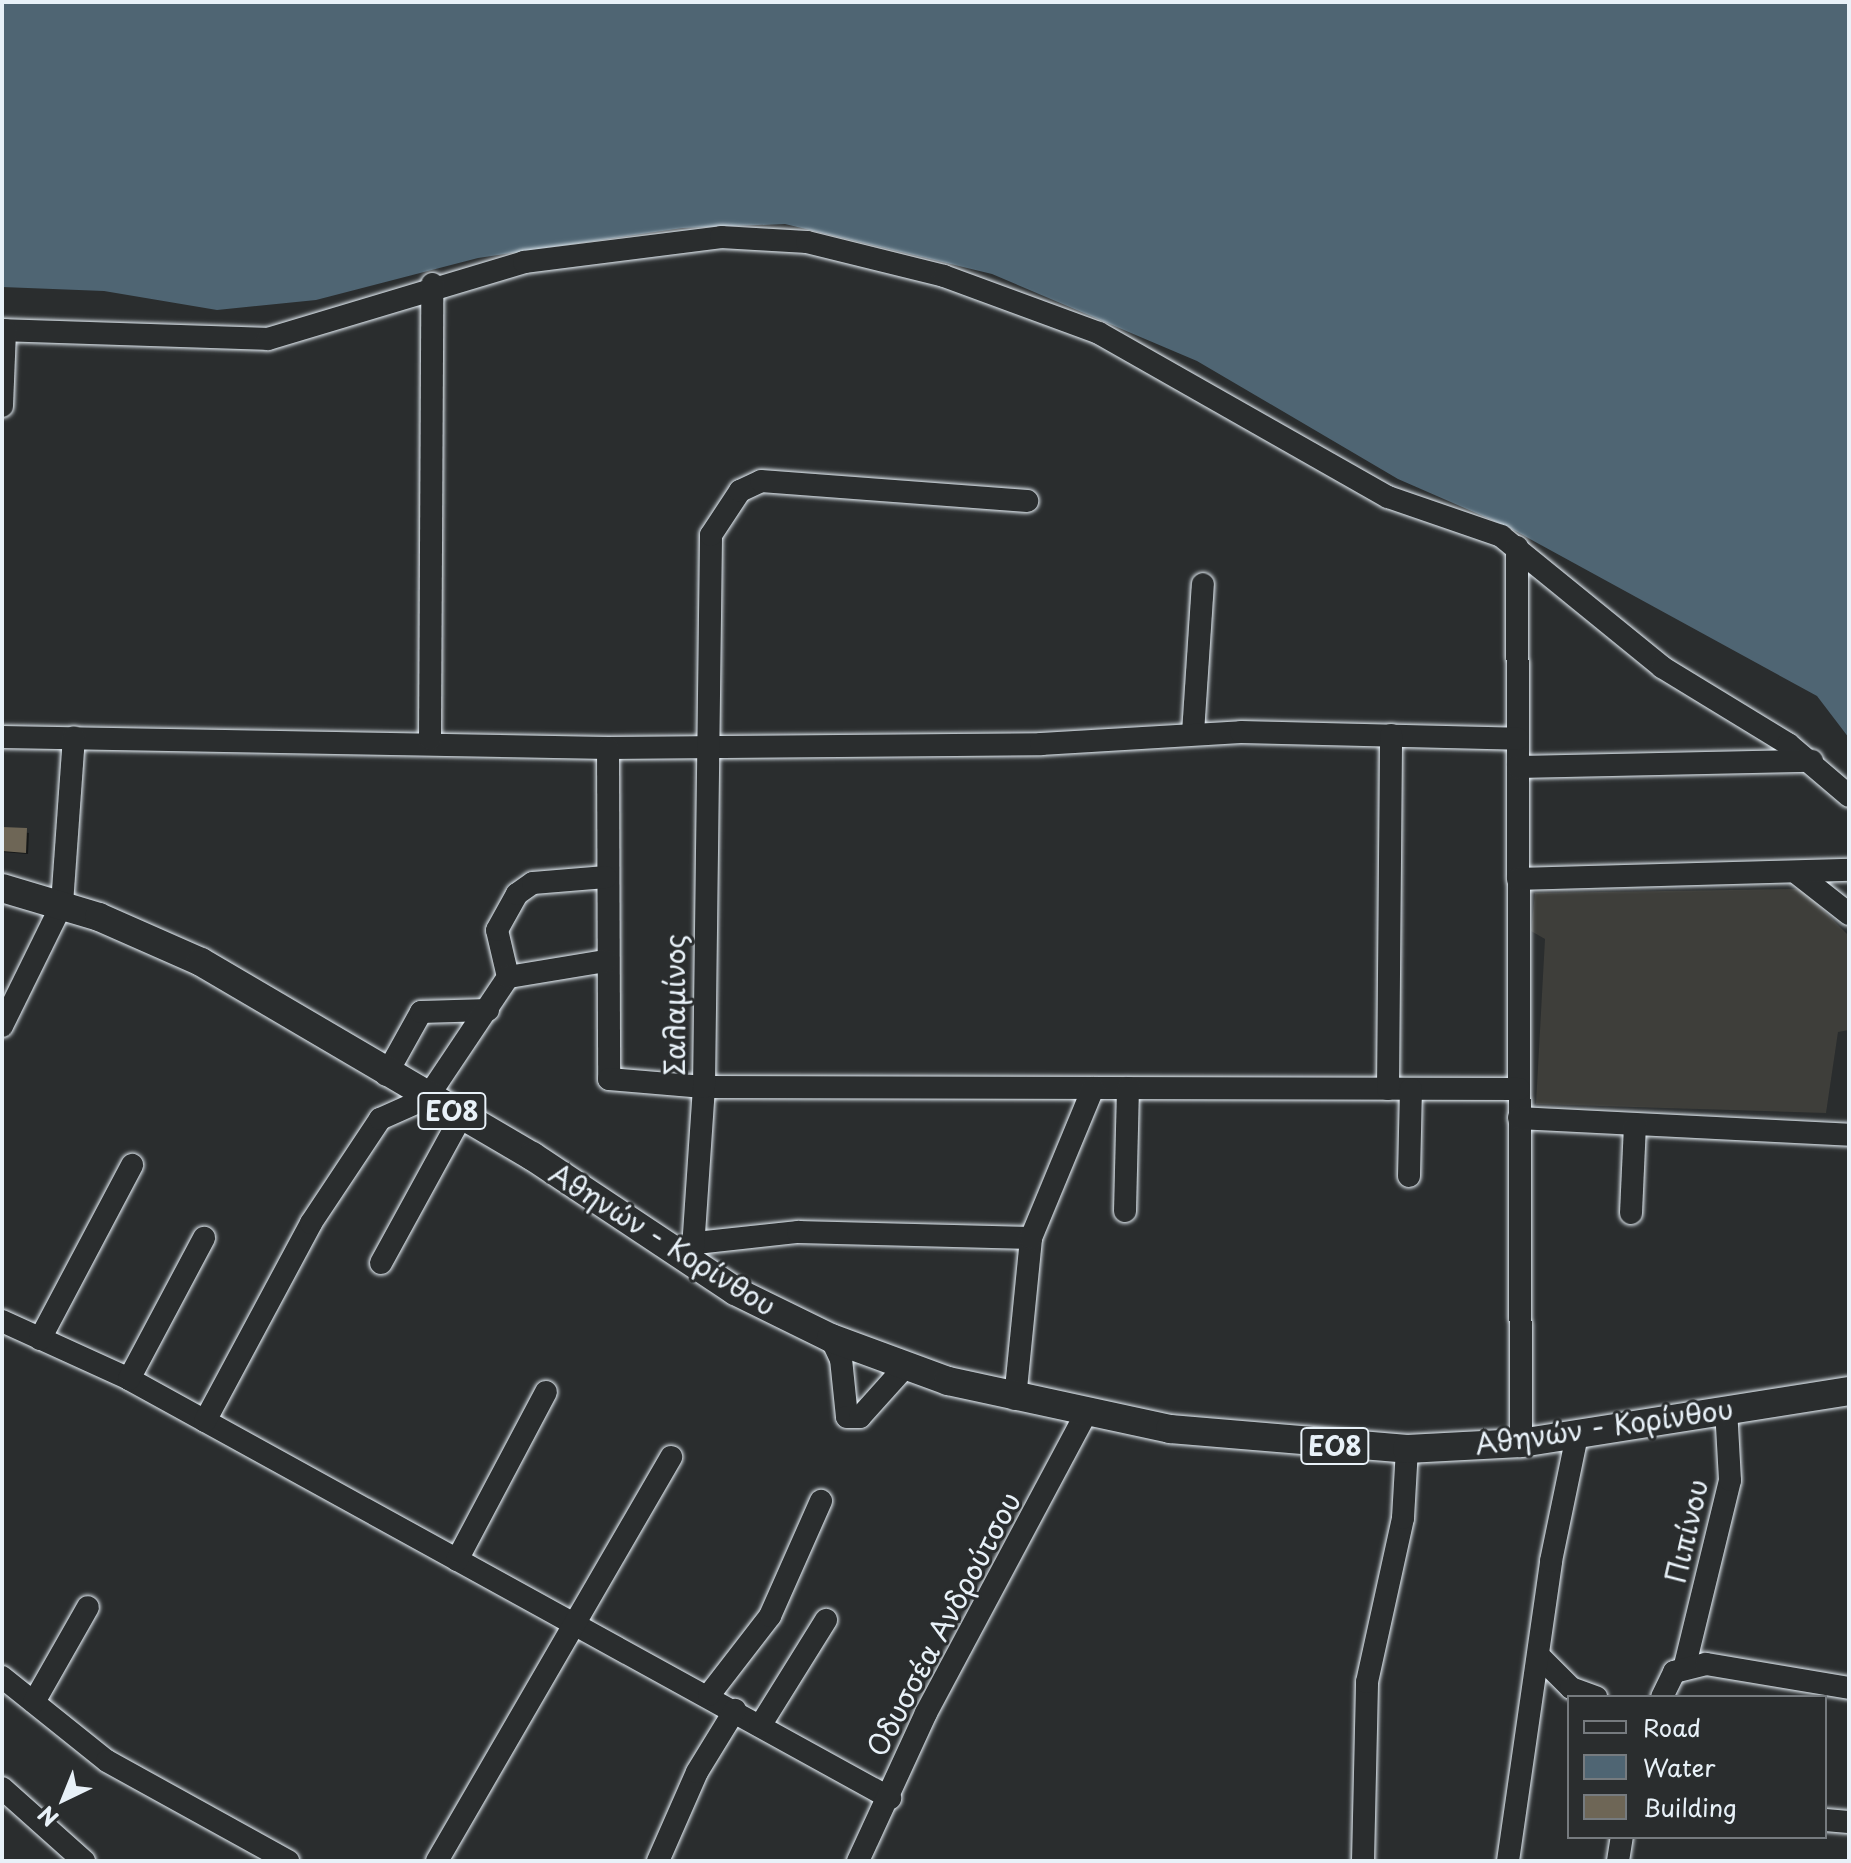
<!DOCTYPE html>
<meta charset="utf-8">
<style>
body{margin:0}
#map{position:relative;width:1851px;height:1863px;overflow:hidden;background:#2a2d2e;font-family:"Playpen Sans",sans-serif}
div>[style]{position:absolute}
.built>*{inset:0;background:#3e3e3a}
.water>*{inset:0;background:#4f6573}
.shadow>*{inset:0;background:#0007}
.building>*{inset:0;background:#6e6656}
.roads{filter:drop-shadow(0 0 2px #e8f1f8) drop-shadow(0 0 2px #e8f1f8)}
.minor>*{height:22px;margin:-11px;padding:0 11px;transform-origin:11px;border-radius:11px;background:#2a2d2e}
.major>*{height:28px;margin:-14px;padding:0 14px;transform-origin:14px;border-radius:14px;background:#2a2d2e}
span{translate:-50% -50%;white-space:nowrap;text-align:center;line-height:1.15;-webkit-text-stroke:6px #2a2d2e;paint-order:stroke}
.shield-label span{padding:2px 6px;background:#2a2d2e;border:2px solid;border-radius:6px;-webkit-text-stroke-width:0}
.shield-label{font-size:26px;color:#e8f1f8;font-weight:700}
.street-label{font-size:28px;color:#e8f1f8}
.frame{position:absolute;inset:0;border:4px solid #e8f1f8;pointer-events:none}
.legend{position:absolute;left:1567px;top:1695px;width:260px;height:144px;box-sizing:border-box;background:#2a2d2e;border:2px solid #767b7f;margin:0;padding:10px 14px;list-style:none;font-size:24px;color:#e8f1f8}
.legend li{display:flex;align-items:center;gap:16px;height:40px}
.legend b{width:40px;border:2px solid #767b7f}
.north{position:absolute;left:24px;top:1759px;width:80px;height:80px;-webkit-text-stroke:6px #2a2d2e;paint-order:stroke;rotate:223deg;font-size:22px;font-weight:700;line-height:32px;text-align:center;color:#e8f1f8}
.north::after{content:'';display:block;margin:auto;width:28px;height:36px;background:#e8f1f8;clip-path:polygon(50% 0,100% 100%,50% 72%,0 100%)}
</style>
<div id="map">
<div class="built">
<div style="clip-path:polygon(1802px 889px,1849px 936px,1849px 1030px,1838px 1032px,1826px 1113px,1536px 1104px,1545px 939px,1531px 931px,1535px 893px)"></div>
</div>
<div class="water">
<div style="clip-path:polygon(2px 2px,1849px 2px,1849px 738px,1817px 696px,1508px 527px,1398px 479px,1197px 361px,992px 274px,785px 224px,683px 228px,478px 258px,316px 300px,217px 310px,104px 291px,2px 287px)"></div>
</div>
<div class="shadow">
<div style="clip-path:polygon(2px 829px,29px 833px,28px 854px,2px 852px)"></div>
</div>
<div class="building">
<div style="clip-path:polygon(2px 827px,27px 828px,26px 853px,2px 851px)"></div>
</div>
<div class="roads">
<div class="minor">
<div style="left:2px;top:330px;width:266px;rotate:1.9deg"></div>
<div style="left:268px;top:339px;width:267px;rotate:-16.7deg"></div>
<div style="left:524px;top:262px;width:199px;rotate:-7.2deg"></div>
<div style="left:721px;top:237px;width:86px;rotate:3.3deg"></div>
<div style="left:807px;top:242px;width:141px;rotate:13.9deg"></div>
<div style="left:944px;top:276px;width:165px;rotate:20.2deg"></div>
<div style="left:1099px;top:333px;width:332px;rotate:29.6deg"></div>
<div style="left:1388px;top:497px;width:120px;rotate:19deg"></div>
<div style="left:1501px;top:536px;width:208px;rotate:39.1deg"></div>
<div style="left:1662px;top:667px;width:148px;rotate:31.4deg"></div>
<div style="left:1788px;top:744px;width:80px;rotate:40.4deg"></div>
<div style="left:2px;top:406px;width:76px;rotate:-87.7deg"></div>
<div style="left:1517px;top:547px;width:896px;rotate:89.74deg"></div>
<div style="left:1193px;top:733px;width:149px;rotate:-86.2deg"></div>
<div style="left:2px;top:737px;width:606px;rotate:1.04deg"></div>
<div style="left:608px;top:748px;width:433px;rotate:-0.5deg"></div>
<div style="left:1041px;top:744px;width:200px;rotate:-3.4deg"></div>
<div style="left:1241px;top:732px;width:277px;rotate:1.4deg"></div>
<div style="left:430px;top:739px;width:455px;rotate:-89.7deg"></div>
<div style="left:608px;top:748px;width:331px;rotate:89.8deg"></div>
<div style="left:609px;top:1079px;width:95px;rotate:4.8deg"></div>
<div style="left:704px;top:1087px;width:815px;rotate:0.14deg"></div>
<div style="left:1518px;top:767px;width:294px;rotate:-1.2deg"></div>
<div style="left:1798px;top:874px;width:65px;rotate:38.1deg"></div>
<div style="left:1518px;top:879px;width:331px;rotate:-1.6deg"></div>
<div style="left:508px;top:977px;width:48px;rotate:-103.2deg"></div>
<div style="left:497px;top:930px;width:41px;rotate:-60.9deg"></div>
<div style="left:517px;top:894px;width:19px;rotate:-35deg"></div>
<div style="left:533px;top:883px;width:73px;rotate:-4.7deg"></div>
<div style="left:2px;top:1026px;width:136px;rotate:-63.8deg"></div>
<div style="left:62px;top:904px;width:167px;rotate:-85.9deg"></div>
<div style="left:386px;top:1075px;width:72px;rotate:-60.9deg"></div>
<div style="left:421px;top:1012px;width:67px;rotate:-1.7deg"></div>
<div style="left:1388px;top:1089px;width:354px;rotate:-89.5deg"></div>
<div style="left:1519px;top:1118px;width:330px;rotate:2.9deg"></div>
<div style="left:1409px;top:1176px;width:87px;rotate:-88.7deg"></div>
<div style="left:1125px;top:1211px;width:123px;rotate:-88.6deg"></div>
<div style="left:1631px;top:1213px;width:87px;rotate:-87.4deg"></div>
<div style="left:696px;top:1243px;width:103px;rotate:-6.2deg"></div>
<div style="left:798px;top:1232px;width:233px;rotate:1.5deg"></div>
<div style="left:381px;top:1263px;width:169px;rotate:-61.3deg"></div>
<div style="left:692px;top:1263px;width:176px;rotate:-86.1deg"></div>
<div style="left:704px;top:1087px;width:552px;rotate:-89.27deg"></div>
<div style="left:711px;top:535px;width:53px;rotate:-56.6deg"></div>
<div style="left:740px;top:491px;width:23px;rotate:-25deg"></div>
<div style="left:761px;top:481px;width:267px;rotate:4.3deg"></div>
<div style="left:2px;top:1321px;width:140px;rotate:24.5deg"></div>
<div style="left:129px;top:1379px;width:869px;rotate:28.84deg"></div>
<div style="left:831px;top:1338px;width:23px;rotate:65deg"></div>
<div style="left:841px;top:1359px;width:58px;rotate:84.1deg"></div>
<div style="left:847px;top:1417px;width:13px"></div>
<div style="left:860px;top:1417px;width:69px;rotate:-48deg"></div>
<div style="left:40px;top:1339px;width:197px;rotate:-62.1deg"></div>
<div style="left:129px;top:1379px;width:160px;rotate:-62deg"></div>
<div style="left:1015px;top:1399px;width:162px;rotate:-84.3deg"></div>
<div style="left:1031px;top:1238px;width:162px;rotate:-67.5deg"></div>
<div style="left:205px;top:1421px;width:225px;rotate:-61.8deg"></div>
<div style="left:311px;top:1223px;width:125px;rotate:-56.4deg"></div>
<div style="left:380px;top:1119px;width:51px;rotate:-24.1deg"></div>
<div style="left:427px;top:1098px;width:146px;rotate:-56.2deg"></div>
<div style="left:508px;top:977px;width:99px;rotate:-9.3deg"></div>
<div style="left:457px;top:1560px;width:190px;rotate:-62.1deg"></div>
<div style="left:1539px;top:1656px;width:45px;rotate:45deg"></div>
<div style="left:1571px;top:1688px;width:27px;rotate:20deg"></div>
<div style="left:1685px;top:1665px;width:190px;rotate:-76.3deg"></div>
<div style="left:1730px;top:1480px;width:71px;rotate:-93.2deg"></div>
<div style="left:2px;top:1677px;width:134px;rotate:38.7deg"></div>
<div style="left:107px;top:1761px;width:207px;rotate:28.9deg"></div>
<div style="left:709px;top:1695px;width:100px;rotate:-52.3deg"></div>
<div style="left:770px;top:1616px;width:126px;rotate:-66.1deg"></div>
<div style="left:1662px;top:1697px;width:28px;rotate:-64deg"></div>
<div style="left:1674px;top:1672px;width:33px;rotate:-14deg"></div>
<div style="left:1706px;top:1664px;width:145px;rotate:9.5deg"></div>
<div style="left:34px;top:1702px;width:109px;rotate:-60.4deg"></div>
<div style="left:760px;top:1726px;width:125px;rotate:-58.1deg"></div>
<div style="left:2px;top:1788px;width:110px;rotate:41.7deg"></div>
<div style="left:1825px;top:1820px;width:24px;rotate:5deg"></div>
<div style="left:437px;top:1861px;width:467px;rotate:-59.9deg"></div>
<div style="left:658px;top:1861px;width:97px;rotate:-66.3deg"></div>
<div style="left:697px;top:1772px;width:73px;rotate:-58.5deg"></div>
<div style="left:858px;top:1861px;width:163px;rotate:-65.3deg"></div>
<div style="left:926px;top:1713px;width:338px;rotate:-61.9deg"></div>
<div style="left:1363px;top:1861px;width:179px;rotate:-88.7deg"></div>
<div style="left:1367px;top:1682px;width:168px;rotate:-77.6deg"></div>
<div style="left:1403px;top:1518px;width:69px;rotate:-86.7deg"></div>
<div style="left:1508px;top:1861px;width:303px;rotate:-81.8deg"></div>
<div style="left:1551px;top:1561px;width:129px;rotate:-78.3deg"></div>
<div style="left:1618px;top:1861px;width:24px;rotate:-81deg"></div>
</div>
<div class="major">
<div style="left:2px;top:888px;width:101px;rotate:16.6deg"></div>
<div style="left:99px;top:917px;width:111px;rotate:23.8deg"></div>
<div style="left:201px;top:962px;width:384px;rotate:30.4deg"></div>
<div style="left:532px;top:1156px;width:244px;rotate:33.6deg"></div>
<div style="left:735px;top:1291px;width:107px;rotate:26.1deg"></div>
<div style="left:831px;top:1338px;width:125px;rotate:20.2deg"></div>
<div style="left:948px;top:1381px;width:227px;rotate:12.2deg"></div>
<div style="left:1170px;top:1429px;width:238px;rotate:4.8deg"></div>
<div style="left:1407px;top:1449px;width:114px;rotate:-3deg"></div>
<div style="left:1521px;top:1443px;width:332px;rotate:-9deg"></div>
</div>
</div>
<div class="shield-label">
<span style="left:452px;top:1111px">ΕΟ8</span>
<span style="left:1335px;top:1446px">ΕΟ8</span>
</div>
<div class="street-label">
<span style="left:674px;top:1005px;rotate:-90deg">Σαλαμίνος</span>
<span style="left:663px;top:1239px;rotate:32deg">Αθηνών - Κορίνθου</span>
<span style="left:1604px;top:1426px;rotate:-8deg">Αθηνών - Κορίνθου</span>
<span style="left:1686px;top:1531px;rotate:-77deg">Πιπίνου</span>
<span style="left:943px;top:1624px;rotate:-62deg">Οδυσσέα Ανδρούτσου</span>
</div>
<div class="frame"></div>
<ul class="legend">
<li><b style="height:10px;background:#2a2d2e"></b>Road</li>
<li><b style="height:22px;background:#4f6573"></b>Water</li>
<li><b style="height:22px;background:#6e6656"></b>Building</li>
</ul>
<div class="north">N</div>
</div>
